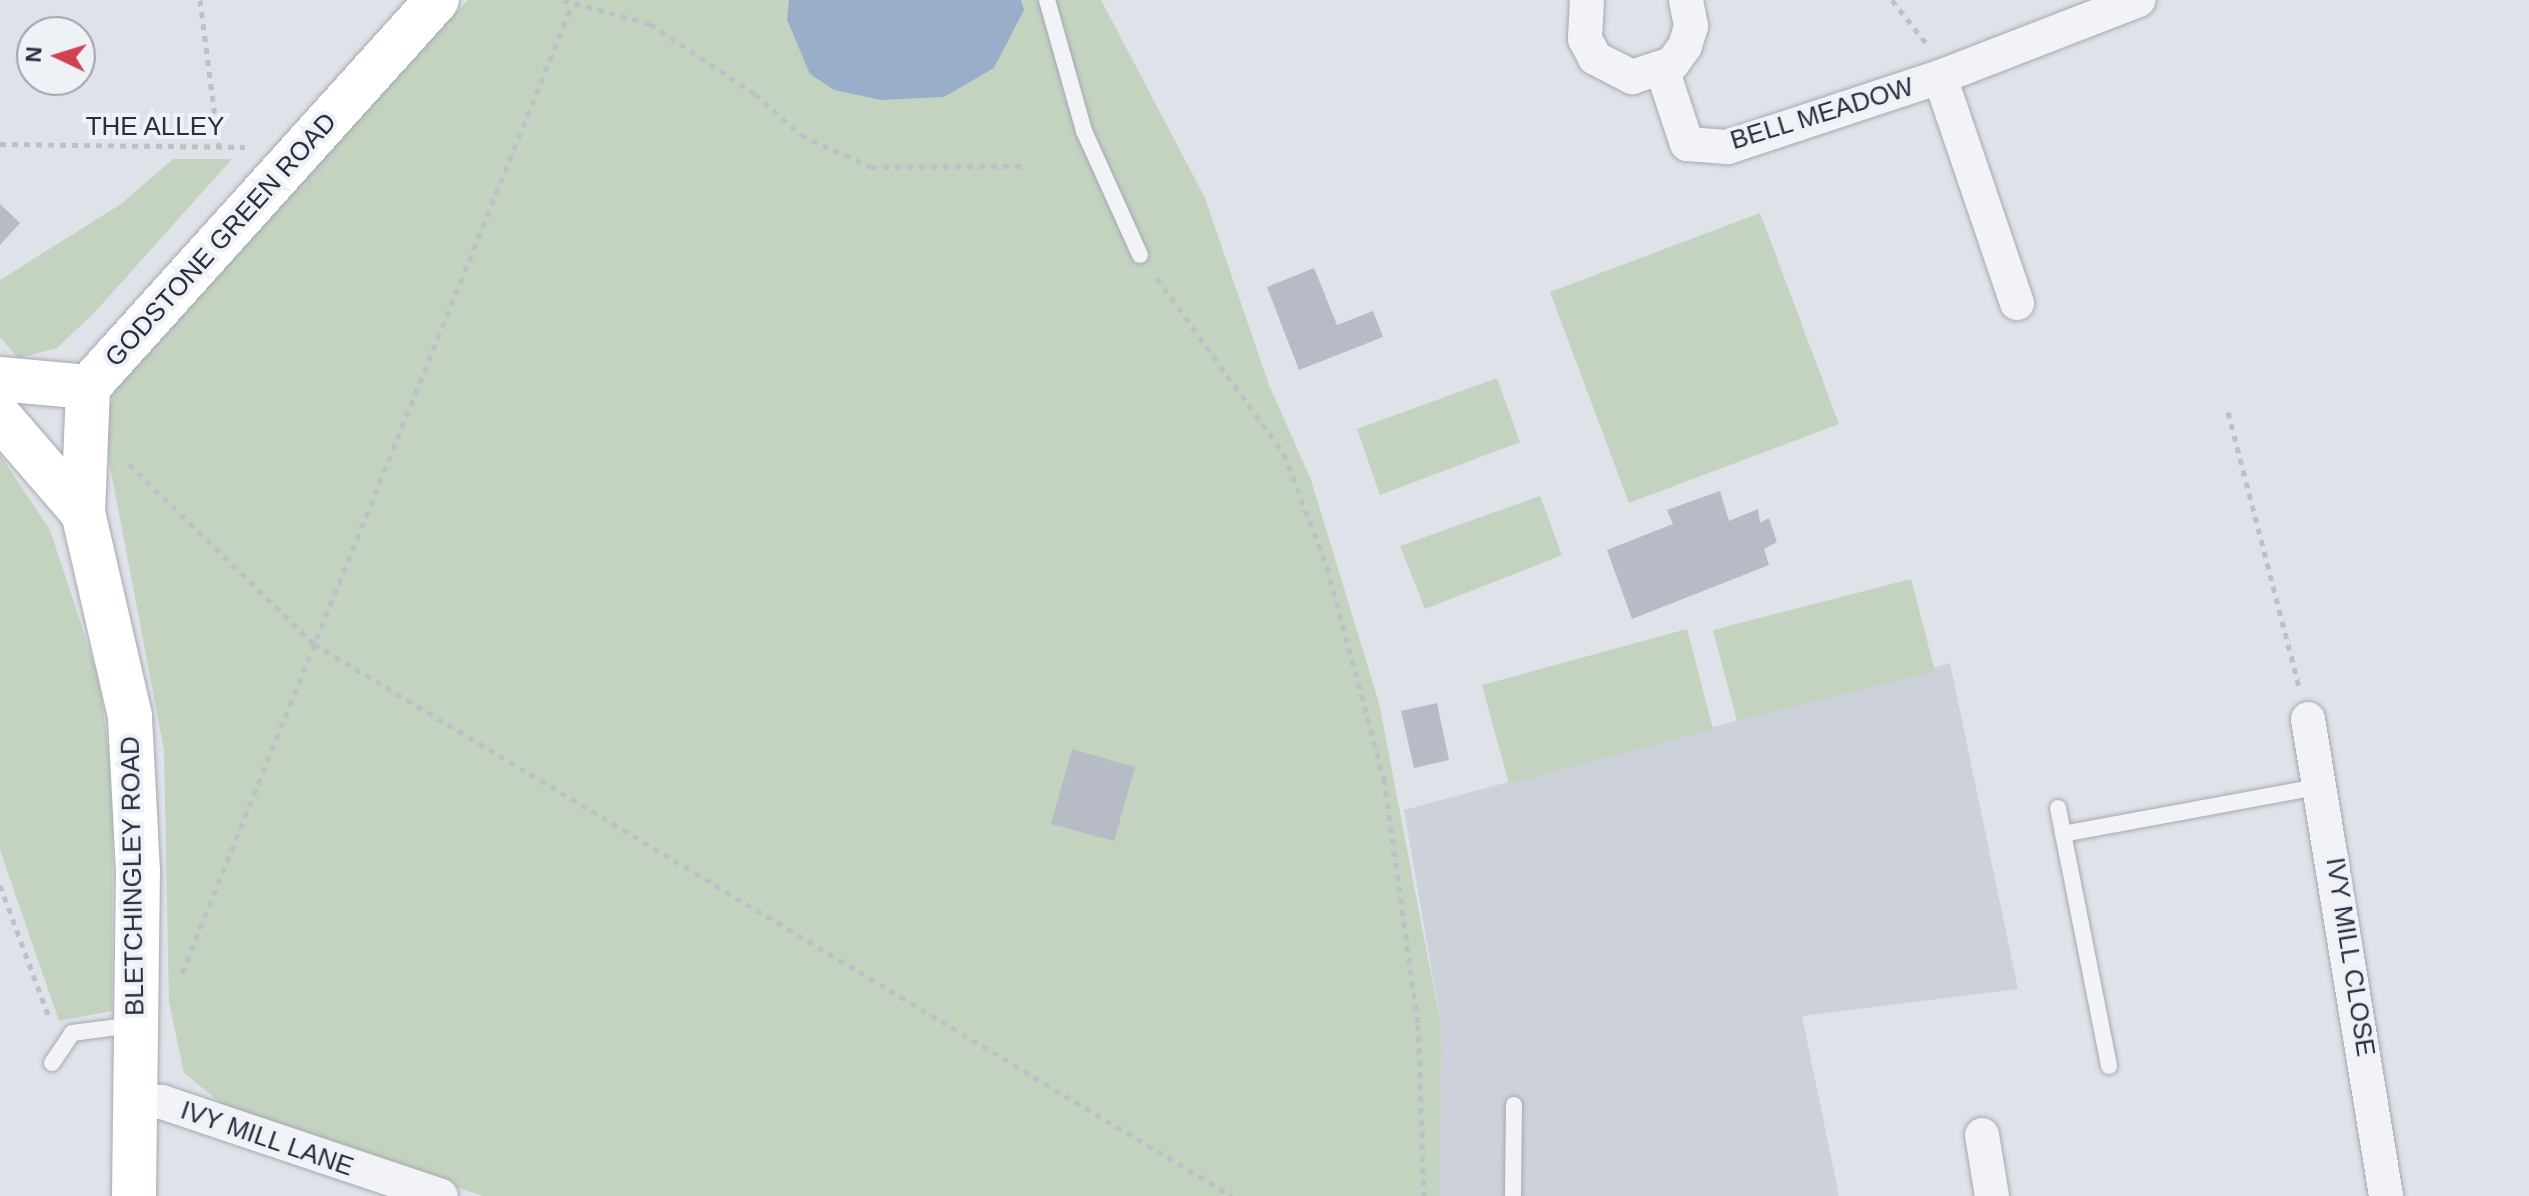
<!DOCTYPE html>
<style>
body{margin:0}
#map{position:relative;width:2529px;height:1196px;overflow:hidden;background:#dfe2e8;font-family:Helvetica,sans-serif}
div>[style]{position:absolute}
.built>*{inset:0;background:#cdd1da}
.green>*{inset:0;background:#c4d2c0}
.water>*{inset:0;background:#99afc9}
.building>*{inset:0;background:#b6bbc5}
.path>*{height:5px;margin-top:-2.5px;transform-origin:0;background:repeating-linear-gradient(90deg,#bdc0c7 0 6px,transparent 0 12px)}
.roads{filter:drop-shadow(0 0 2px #a4a9b2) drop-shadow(0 0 2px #a4a9b2)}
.lane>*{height:16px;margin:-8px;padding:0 8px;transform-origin:8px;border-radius:8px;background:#f2f3f7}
.street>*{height:34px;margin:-17px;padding:0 17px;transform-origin:17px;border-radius:17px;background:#f2f3f7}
.primary>*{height:44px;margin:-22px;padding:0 22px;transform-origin:22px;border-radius:22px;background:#fff}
span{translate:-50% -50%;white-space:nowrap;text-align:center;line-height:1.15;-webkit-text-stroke:8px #eef1f6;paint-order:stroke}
.street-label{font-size:26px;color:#272f40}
.north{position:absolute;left:16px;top:16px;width:80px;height:80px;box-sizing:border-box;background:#eef1f6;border:2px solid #9ea3ad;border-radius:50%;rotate:274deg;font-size:22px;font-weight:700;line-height:32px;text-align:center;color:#272f40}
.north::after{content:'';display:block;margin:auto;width:28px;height:36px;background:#d04152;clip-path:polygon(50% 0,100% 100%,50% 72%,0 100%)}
</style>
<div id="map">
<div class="built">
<div style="clip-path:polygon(1950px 663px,2018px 989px,1802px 1016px,1839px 1196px,1440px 1196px,1441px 1026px,1404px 810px)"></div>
</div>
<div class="green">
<div style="clip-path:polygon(468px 0,1101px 0,1205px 198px,1269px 385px,1311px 480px,1379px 703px,1441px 1026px,1440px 1196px,483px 1196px,227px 1108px,184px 1073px,169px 1002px,164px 750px,102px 424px,122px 374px)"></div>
<div style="clip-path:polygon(173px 159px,232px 159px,95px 312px,57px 348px,18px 358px,0 337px,0 280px,121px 204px)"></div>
<div style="clip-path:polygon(1760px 213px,1839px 424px,1629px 503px,1550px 292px)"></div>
<div style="clip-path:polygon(1497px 378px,1520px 442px,1380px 495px,1357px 429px)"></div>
<div style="clip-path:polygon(0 455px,50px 530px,99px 679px,113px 784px,112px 1011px,59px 1021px,0 850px)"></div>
<div style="clip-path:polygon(1540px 496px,1562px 555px,1425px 609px,1400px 546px)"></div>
<div style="clip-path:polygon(1911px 579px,1935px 671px,1737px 721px,1713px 630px)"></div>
<div style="clip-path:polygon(1687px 629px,1713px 729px,1509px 784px,1482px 685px)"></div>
</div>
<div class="water">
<div style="clip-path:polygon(789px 0,1021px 0,1024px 10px,994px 68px,944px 97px,881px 100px,834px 90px,810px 74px,787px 20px)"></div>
</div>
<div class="building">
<div style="clip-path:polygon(0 204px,20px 223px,0 245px)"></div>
<div style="clip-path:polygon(1314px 268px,1337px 325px,1373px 311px,1383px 337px,1299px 370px,1267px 287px)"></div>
<div style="clip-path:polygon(1720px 491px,1729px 521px,1758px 509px,1760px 523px,1769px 518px,1777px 542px,1764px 549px,1769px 565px,1632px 619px,1607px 550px,1673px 524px,1667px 510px)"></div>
<div style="clip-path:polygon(1437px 703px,1449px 760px,1414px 768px,1401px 711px)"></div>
<div style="clip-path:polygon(1072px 749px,1135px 767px,1114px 841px,1051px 824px)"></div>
</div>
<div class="path">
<div style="left:200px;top:0;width:150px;rotate:82.7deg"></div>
<div style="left:563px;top:0;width:90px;rotate:15.4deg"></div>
<div style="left:650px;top:24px;width:126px;rotate:33.7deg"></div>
<div style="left:755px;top:94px;width:62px;rotate:41.7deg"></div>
<div style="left:801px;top:135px;width:77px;rotate:24.6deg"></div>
<div style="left:871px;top:167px;width:152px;rotate:-0.4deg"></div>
<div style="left:1892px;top:0;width:55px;rotate:51.7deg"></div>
<div style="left:0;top:144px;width:245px;rotate:0.7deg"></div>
<div style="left:1157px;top:278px;width:217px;rotate:54.2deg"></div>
<div style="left:1284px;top:454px;width:121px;rotate:69.2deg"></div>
<div style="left:1327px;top:567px;width:220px;rotate:75deg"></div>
<div style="left:1384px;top:779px;width:247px;rotate:82.1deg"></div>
<div style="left:1418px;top:1024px;width:172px;rotate:88deg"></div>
<div style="left:2228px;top:412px;width:283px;rotate:75.5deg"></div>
<div style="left:129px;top:464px;width:258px;rotate:44.2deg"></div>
<div style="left:314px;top:644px;width:1071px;rotate:31.02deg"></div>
<div style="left:0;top:885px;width:139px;rotate:69.7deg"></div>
<div style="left:182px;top:973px;width:1044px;rotate:-68.06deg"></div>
</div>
<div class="roads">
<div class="lane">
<div style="left:1047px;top:0;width:136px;rotate:74.2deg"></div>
<div style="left:1084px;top:131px;width:136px;rotate:65.7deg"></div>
<div style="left:2058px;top:808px;width:263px;rotate:78.8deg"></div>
<div style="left:2063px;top:834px;width:262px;rotate:-10.5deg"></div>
<div style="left:52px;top:1063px;width:36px;rotate:-56deg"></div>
<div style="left:72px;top:1033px;width:63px;rotate:-7.4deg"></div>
<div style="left:1513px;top:1196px;width:91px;rotate:-89.4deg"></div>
</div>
<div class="street">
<div style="left:1587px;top:0;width:39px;rotate:93deg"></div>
<div style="left:1585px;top:39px;width:21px;rotate:62deg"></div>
<div style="left:1595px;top:58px;width:42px;rotate:27.2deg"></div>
<div style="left:1632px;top:77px;width:42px;rotate:-18deg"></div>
<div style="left:1672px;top:64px;width:22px;rotate:-54deg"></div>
<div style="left:1685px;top:46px;width:21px;rotate:-73deg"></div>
<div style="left:1691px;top:26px;width:26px;rotate:-101deg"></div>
<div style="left:1662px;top:69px;width:79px;rotate:71.6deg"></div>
<div style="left:1687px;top:144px;width:41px;rotate:4.2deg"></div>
<div style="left:1728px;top:147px;width:223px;rotate:-18.3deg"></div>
<div style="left:1940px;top:77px;width:213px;rotate:-21.2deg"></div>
<div style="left:1940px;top:77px;width:239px;rotate:71.2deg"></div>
<div style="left:2308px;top:719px;width:483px;rotate:80.7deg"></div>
<div style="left:138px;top:1102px;width:24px"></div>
<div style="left:162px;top:1102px;width:294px;rotate:18.6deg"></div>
<div style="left:1982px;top:1135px;width:62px;rotate:80.7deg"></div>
</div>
<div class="primary">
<div style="left:0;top:379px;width:88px;rotate:5.2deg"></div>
<div style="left:0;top:417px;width:127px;rotate:49.2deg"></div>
<div style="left:134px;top:1196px;width:325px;rotate:-89.3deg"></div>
<div style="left:138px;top:871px;width:155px;rotate:-93deg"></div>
<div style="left:130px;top:716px;width:208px;rotate:-103deg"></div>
<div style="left:83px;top:513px;width:126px;rotate:-87.7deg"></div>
<div style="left:88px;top:387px;width:521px;rotate:-47.96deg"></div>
</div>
</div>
<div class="street-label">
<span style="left:1822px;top:114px;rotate:-17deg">BELL MEADOW</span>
<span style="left:155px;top:127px">THE ALLEY</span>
<span style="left:221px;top:240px;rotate:-48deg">GODSTONE GREEN ROAD</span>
<span style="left:133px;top:876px;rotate:-91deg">BLETCHINGLEY ROAD</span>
<span style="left:2350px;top:957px;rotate:81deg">IVY MILL CLOSE</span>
<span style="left:267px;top:1139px;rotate:19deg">IVY MILL LANE</span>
</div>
<div class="north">N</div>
</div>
